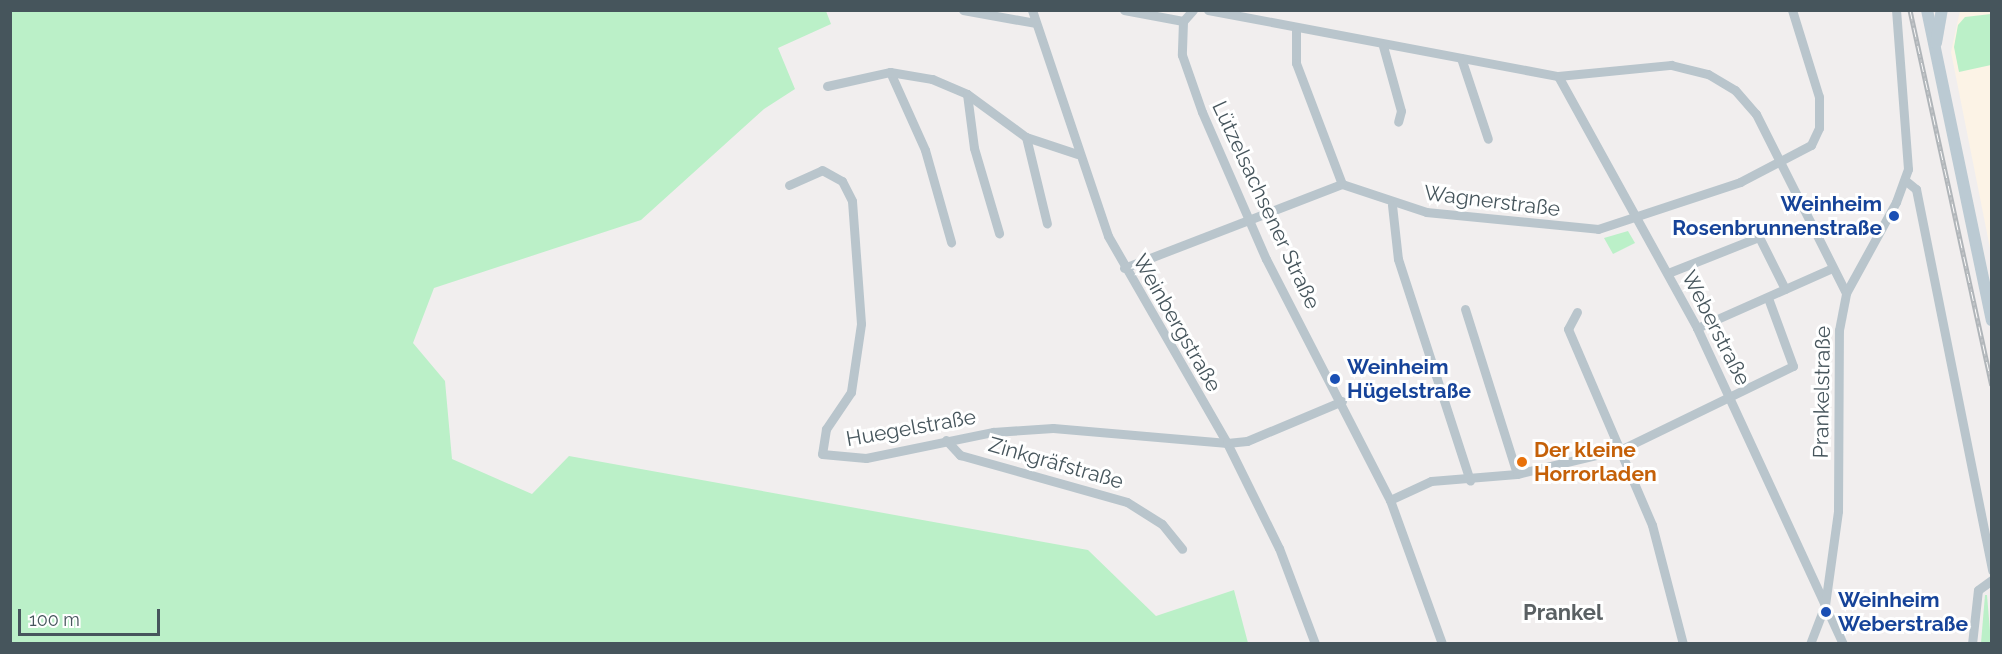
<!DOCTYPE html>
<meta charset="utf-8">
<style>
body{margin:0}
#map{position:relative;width:2002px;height:654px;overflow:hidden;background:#f1eeee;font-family:Raleway,sans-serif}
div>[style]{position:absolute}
.commercial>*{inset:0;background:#fcf3e6}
.green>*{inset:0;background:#bbf0c8}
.street>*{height:9px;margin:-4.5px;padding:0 4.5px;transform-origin:4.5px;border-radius:4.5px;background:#b9c5cc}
.secondary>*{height:12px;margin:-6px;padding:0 6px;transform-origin:6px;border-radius:6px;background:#bbcad3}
.rail>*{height:5px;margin-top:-2.5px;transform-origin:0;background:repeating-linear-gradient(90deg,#fff 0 9px,#b0b5b9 0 18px);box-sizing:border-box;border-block:2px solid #b0b5b9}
.dots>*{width:16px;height:16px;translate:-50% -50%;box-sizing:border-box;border:3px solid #fff;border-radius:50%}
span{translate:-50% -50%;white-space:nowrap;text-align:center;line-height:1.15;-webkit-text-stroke:6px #fff;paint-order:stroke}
.street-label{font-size:21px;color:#46555c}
.transit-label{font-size:21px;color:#164399;font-weight:700}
.right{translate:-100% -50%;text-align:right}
.left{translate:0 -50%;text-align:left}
.food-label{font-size:21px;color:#c56008;font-weight:700}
.neighbourhood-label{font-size:22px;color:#5a6063;font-weight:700}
.frame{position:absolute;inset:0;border:12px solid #46555c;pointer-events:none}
.scale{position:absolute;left:18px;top:609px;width:142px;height:27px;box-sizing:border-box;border:3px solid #46555c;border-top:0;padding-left:8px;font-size:18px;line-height:21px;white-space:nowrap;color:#46555c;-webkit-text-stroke:4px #fff;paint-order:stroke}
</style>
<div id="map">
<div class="commercial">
<div style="clip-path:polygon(1960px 11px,1991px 11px,1991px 253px,1951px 52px)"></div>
</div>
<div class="green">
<div style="clip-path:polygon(10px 11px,826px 11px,831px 24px,778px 48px,795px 89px,764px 109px,641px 220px,434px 288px,413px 343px,445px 381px,452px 459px,532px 494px,569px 456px,1088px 550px,1156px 616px,1234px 590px,1248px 643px,11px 643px)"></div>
<div style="clip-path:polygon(1991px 14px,1991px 65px,1959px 72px,1954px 47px,1958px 25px,1965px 17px)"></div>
<div style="clip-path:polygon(1628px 231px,1635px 243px,1613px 254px,1604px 238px)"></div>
<div style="clip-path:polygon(1987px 595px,1991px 643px,1981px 643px,1985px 595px)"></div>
</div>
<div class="street">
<div style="left:963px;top:10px;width:73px;rotate:10.2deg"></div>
<div style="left:1032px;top:10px;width:238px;rotate:71.4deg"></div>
<div style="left:1108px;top:236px;width:239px;rotate:60.1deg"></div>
<div style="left:1227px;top:443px;width:117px;rotate:63.7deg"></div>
<div style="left:1279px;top:548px;width:103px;rotate:69.4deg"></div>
<div style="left:1124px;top:10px;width:60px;rotate:10.6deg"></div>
<div style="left:1193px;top:10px;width:15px;rotate:132deg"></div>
<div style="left:1183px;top:21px;width:34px;rotate:92deg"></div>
<div style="left:1182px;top:55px;width:60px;rotate:70.7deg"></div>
<div style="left:1202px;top:112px;width:160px;rotate:66.5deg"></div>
<div style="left:1266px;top:259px;width:271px;rotate:62.8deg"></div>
<div style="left:1390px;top:500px;width:153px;rotate:70.1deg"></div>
<div style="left:1208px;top:10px;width:356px;rotate:10.7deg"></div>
<div style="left:1296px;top:31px;width:32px;rotate:90deg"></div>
<div style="left:1296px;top:63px;width:129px;rotate:69.2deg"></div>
<div style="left:1342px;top:184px;width:89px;rotate:18.4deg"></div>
<div style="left:1426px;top:212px;width:173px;rotate:5.6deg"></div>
<div style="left:1598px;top:229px;width:150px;rotate:-18.3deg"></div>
<div style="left:1740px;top:182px;width:80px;rotate:-27.5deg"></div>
<div style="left:1811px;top:145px;width:19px;rotate:-65deg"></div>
<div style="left:1819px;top:128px;width:31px;rotate:-90deg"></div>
<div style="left:1819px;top:97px;width:91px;rotate:-107.2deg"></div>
<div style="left:1383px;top:46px;width:67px;rotate:74.5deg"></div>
<div style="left:1401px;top:111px;width:11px;rotate:105deg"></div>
<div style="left:1461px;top:58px;width:85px;rotate:71.6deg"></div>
<div style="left:890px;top:72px;width:85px;rotate:65.8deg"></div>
<div style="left:925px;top:150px;width:96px;rotate:74.2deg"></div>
<div style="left:1558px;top:76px;width:288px;rotate:61.1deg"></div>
<div style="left:1697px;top:328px;width:348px;rotate:65.2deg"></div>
<div style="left:1558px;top:76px;width:114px;rotate:-5.6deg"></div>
<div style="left:1671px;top:65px;width:38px;rotate:14deg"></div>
<div style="left:1708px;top:74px;width:31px;rotate:31deg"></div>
<div style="left:1735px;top:90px;width:32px;rotate:49deg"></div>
<div style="left:1756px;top:114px;width:200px;rotate:63.3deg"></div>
<div style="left:827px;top:86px;width:65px;rotate:-12.5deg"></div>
<div style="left:890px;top:72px;width:43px;rotate:9.5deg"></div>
<div style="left:932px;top:79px;width:38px;rotate:23deg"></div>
<div style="left:967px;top:94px;width:73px;rotate:36.1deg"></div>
<div style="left:1026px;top:137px;width:54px;rotate:18.4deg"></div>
<div style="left:967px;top:94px;width:54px;rotate:82.6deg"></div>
<div style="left:974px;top:148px;width:89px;rotate:73.6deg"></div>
<div style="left:1026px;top:137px;width:89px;rotate:76.4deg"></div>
<div style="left:1906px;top:181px;width:13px;rotate:39deg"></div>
<div style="left:1916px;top:189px;width:389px;rotate:78.7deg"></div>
<div style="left:789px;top:185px;width:36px;rotate:-24deg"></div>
<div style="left:822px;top:170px;width:23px;rotate:29deg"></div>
<div style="left:842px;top:181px;width:22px;rotate:63deg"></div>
<div style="left:852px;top:201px;width:123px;rotate:85.8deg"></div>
<div style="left:861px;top:324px;width:69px;rotate:98.4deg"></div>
<div style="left:851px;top:392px;width:45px;rotate:124deg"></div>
<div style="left:826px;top:429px;width:25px;rotate:99deg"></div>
<div style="left:822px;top:454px;width:44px;rotate:5.2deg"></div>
<div style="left:866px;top:458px;width:130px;rotate:-11.6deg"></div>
<div style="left:993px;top:432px;width:60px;rotate:-3.8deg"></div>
<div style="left:1053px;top:428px;width:175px;rotate:4.9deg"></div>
<div style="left:1227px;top:443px;width:20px;rotate:-6deg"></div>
<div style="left:1247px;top:441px;width:103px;rotate:-22.8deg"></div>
<div style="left:1392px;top:205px;width:54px;rotate:83.7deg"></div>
<div style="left:1398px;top:259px;width:233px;rotate:72deg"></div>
<div style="left:1124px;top:268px;width:234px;rotate:-21.1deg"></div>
<div style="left:1668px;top:273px;width:98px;rotate:-21.6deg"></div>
<div style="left:1759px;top:237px;width:58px;rotate:63.4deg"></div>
<div style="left:1465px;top:309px;width:173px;rotate:72.5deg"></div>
<div style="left:1577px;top:312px;width:19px;rotate:118deg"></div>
<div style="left:1568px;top:329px;width:213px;rotate:66.8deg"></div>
<div style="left:1652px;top:525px;width:123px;rotate:75.4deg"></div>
<div style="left:1697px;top:328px;width:145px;rotate:-23.9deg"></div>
<div style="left:946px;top:440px;width:21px;rotate:47deg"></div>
<div style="left:960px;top:455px;width:173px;rotate:15.7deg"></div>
<div style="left:1127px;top:502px;width:41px;rotate:32.2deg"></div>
<div style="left:1162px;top:524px;width:32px;rotate:51deg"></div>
<div style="left:1390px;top:500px;width:45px;rotate:-24.9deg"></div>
<div style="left:1431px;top:481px;width:86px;rotate:-4.7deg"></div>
<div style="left:1517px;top:474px;width:108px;rotate:-13.4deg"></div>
<div style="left:1622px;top:449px;width:190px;rotate:-25.9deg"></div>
<div style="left:1793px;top:366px;width:72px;rotate:-110.2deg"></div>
<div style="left:1810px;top:644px;width:42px;rotate:-69deg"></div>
<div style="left:1825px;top:605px;width:95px;rotate:-82.1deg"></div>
<div style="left:1838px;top:511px;width:181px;rotate:-89.7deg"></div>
<div style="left:1839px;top:330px;width:38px;rotate:-79deg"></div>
<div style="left:1846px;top:293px;width:104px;rotate:-61.2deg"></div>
<div style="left:1896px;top:202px;width:35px;rotate:-70deg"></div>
<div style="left:1908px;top:169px;width:159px;rotate:-94.3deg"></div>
<div style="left:1972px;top:644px;width:54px;rotate:-83.7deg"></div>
<div style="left:1978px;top:590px;width:17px;rotate:-36deg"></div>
</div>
<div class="secondary">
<div style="left:1927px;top:10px;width:317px;rotate:78.2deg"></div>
<div style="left:1936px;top:43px;width:34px;rotate:-80deg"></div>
</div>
<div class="rail">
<div style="left:1910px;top:10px;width:384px;rotate:77.7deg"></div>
</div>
<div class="dots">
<div style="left:1894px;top:216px;background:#1a4fb4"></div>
<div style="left:1335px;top:379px;background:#1a4fb4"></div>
<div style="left:1522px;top:462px;background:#e8710a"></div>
<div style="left:1826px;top:612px;background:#1a4fb4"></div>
</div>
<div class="street-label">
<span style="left:1492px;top:201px;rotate:7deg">Wagnerstraße</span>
<span style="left:1266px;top:205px;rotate:65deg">Lützelsachsener Straße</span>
<span style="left:1177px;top:323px;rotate:60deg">Weinbergstraße</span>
<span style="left:1716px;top:328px;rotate:63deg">Weberstraße</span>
<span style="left:1822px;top:392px;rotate:-89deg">Prankelstraße</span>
<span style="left:911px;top:428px;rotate:-10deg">Huegelstraße</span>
<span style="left:1056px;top:463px;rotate:16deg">Zinkgräfstraße</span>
</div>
<div class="transit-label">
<span class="right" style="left:1882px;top:216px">Weinheim<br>Rosenbrunnenstraße</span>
<span class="left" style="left:1347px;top:379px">Weinheim<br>Hügelstraße</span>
<span class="left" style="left:1838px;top:612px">Weinheim<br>Weberstraße</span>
</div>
<div class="food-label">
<span class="left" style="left:1534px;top:462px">Der kleine<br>Horrorladen</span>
</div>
<div class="neighbourhood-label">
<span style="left:1563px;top:613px">Prankel</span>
</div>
<div class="frame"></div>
<div class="scale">100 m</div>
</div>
